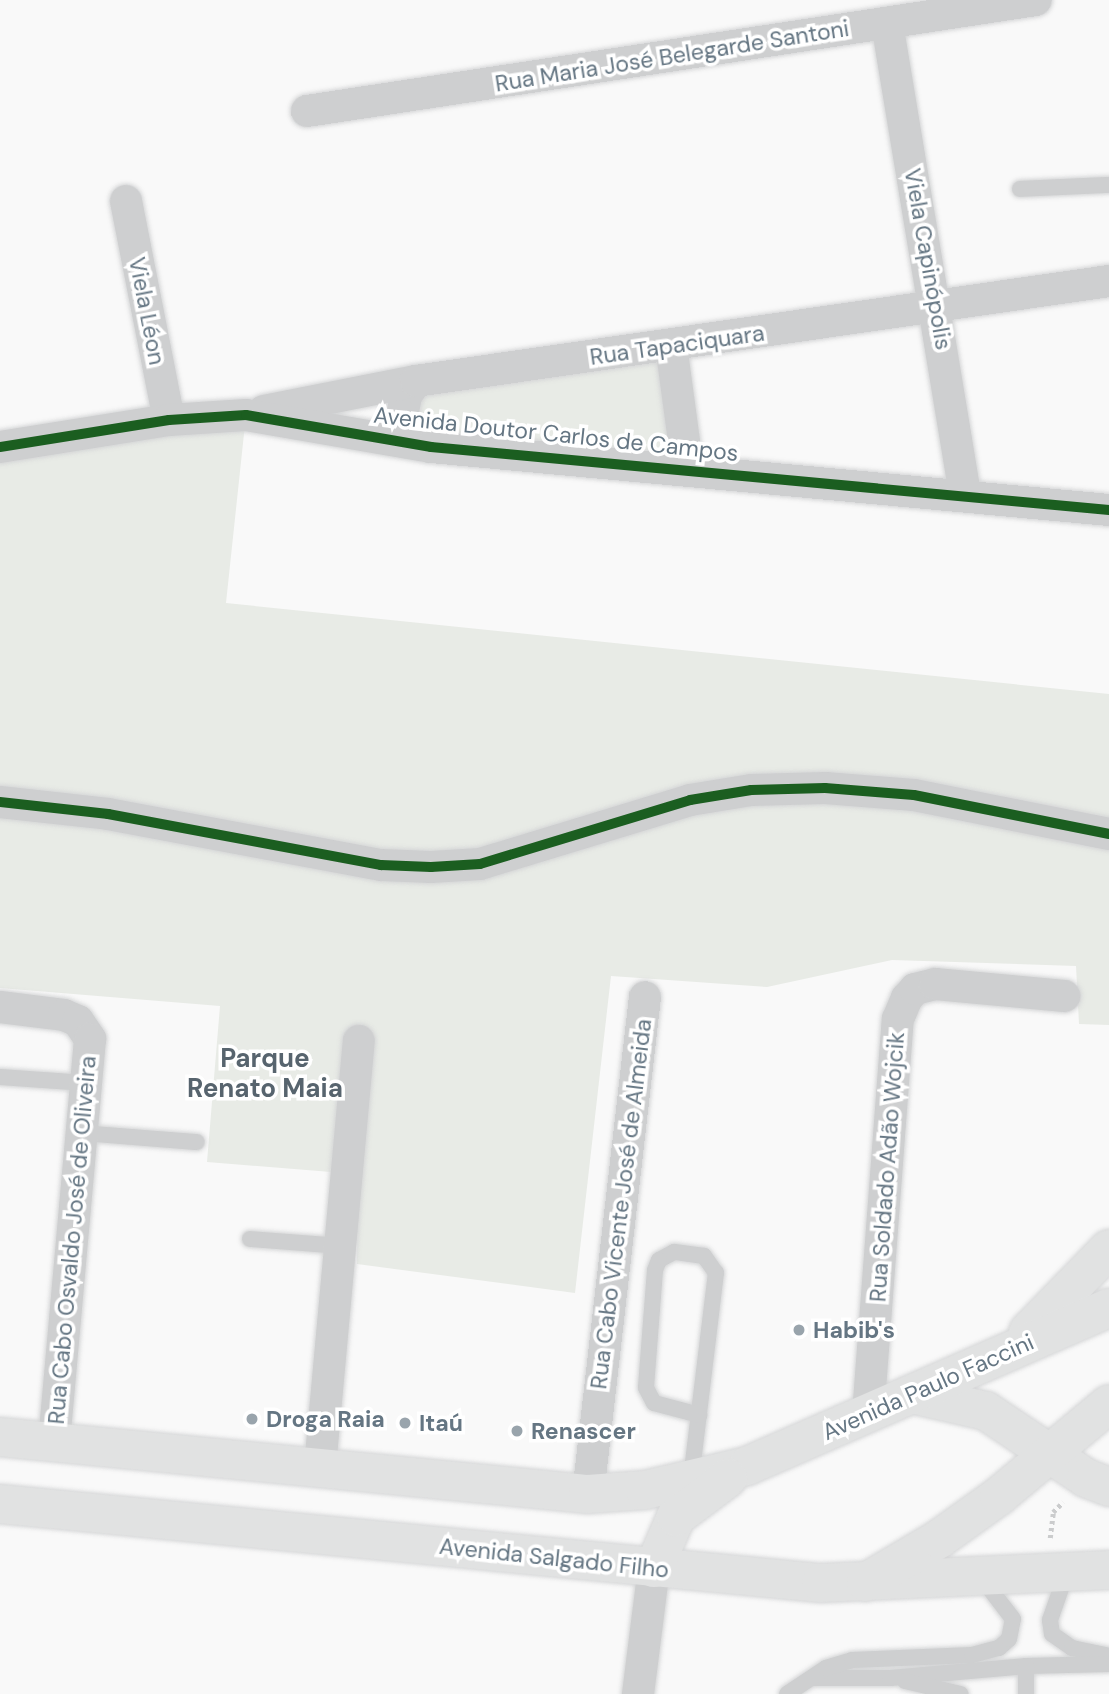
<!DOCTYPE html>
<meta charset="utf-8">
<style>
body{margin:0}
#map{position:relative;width:1109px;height:1694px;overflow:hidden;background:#f9f9f9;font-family:"DM Sans",sans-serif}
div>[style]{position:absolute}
.green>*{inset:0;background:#e8ebe6}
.path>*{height:4.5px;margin-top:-2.25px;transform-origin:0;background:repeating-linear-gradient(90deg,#cbcccd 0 3.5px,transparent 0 7px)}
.roads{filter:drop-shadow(0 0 2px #d5d6d7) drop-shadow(0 0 2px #d5d6d7)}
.lane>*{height:16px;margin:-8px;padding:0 8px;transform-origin:8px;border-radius:8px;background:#cecfd0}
.street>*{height:32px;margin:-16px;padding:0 16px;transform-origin:16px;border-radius:16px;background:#cecfd0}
.secondary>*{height:38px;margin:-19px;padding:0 19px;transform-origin:19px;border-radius:19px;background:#e1e2e2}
.cycleway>*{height:10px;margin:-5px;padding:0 5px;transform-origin:5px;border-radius:5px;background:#1b5e20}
.dots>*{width:19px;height:19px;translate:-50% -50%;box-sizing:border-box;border:4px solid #fff;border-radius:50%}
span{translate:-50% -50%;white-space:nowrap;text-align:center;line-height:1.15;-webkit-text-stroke:7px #fff;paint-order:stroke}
.street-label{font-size:23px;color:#657683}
.poi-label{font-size:23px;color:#657683;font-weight:700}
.left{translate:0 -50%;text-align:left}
.quarter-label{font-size:26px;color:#57646e;font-weight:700}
</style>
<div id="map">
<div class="green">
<div style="clip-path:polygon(664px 356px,675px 452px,424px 436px,410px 395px)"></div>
<div style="clip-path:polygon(246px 415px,226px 603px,1109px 694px,1109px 1025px,1079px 1024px,1076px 966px,892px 960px,767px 987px,611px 976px,575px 1293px,357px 1264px,358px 1046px,331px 1172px,207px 1162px,220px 1006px,0 988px,0 447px)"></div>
</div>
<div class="path">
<div style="left:1050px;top:1538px;width:26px;rotate:-83deg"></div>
<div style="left:1053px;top:1512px;width:14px;rotate:-45deg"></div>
</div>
<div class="roads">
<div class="lane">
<div style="left:1020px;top:189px;width:89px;rotate:-2.6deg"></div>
<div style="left:0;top:1077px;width:86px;rotate:4deg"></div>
<div style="left:82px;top:1133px;width:115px;rotate:4.5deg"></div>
<div style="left:250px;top:1239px;width:90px;rotate:4.4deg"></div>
<div style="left:691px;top:1479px;width:208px;rotate:-83.1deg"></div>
<div style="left:716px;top:1273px;width:21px;rotate:-125deg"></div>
<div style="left:704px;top:1256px;width:30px;rotate:-172deg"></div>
<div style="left:674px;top:1252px;width:17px;rotate:152deg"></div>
<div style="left:659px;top:1260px;width:11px;rotate:112deg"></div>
<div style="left:655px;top:1270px;width:118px;rotate:94.4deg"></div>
<div style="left:646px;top:1388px;width:17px;rotate:62deg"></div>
<div style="left:654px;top:1403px;width:47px;rotate:14.9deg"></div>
<div style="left:1066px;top:1574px;width:49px;rotate:109.2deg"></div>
<div style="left:1050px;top:1620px;width:14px;rotate:82deg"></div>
<div style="left:1052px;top:1634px;width:24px;rotate:35deg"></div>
<div style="left:1072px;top:1648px;width:38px;rotate:12deg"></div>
<div style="left:1026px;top:1666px;width:83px;rotate:-1.4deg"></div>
<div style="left:812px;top:1678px;width:78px"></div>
<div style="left:890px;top:1678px;width:137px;rotate:-5deg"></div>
<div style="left:1026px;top:1666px;width:28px;rotate:90deg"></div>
<div style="left:905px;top:1681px;width:57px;rotate:13.1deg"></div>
<div style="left:787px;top:1694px;width:47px;rotate:-33.7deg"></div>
<div style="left:826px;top:1668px;width:27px;rotate:-17deg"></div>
<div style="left:852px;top:1660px;width:120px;rotate:-2.4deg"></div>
<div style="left:972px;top:1655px;width:28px;rotate:-15deg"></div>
<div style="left:999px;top:1648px;width:13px;rotate:-42deg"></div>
<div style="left:1009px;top:1639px;width:20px;rotate:-79deg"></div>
<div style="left:1013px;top:1619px;width:49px;rotate:-127.6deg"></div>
</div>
<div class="street">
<div style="left:887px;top:23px;width:478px;rotate:80.6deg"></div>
<div style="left:307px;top:111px;width:737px;rotate:-8.66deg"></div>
<div style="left:126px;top:201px;width:223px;rotate:78.9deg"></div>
<div style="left:671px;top:345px;width:126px;rotate:82.3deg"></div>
<div style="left:416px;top:381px;width:18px;rotate:124deg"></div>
<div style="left:406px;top:396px;width:20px;rotate:101deg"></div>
<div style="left:402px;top:416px;width:19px;rotate:62deg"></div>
<div style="left:411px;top:433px;width:24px;rotate:35deg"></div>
<div style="left:264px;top:411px;width:155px;rotate:-11.2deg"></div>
<div style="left:416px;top:381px;width:700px;rotate:-8.21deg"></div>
<div style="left:0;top:447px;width:171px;rotate:-9.1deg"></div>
<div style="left:169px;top:420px;width:77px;rotate:-3.7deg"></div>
<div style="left:246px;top:415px;width:188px;rotate:9.8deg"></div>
<div style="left:431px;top:447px;width:681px;rotate:5.31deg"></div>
<div style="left:0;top:802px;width:109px;rotate:6.3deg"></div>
<div style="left:108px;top:814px;width:278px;rotate:10.6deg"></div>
<div style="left:381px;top:865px;width:50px;rotate:2.3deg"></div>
<div style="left:431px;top:867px;width:49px;rotate:-3.5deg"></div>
<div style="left:480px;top:864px;width:220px;rotate:-16.9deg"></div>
<div style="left:690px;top:800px;width:62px;rotate:-9.3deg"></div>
<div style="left:751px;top:790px;width:74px;rotate:-1.5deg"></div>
<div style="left:825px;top:788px;width:89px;rotate:4.5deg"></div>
<div style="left:914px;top:795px;width:199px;rotate:11.3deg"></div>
<div style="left:0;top:1007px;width:64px;rotate:7.1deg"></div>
<div style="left:64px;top:1015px;width:15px;rotate:23deg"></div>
<div style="left:78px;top:1021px;width:22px;rotate:56deg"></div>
<div style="left:90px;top:1039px;width:404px;rotate:95.1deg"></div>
<div style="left:868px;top:1415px;width:397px;rotate:-85.7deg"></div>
<div style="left:898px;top:1019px;width:23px;rotate:-67deg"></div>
<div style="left:907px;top:998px;width:12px;rotate:-48deg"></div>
<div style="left:915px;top:989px;width:21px;rotate:-14deg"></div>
<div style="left:935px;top:984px;width:130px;rotate:5.3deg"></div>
<div style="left:320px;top:1467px;width:428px;rotate:-84.8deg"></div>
<div style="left:588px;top:1494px;width:500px;rotate:-83.46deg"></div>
<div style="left:638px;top:1694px;width:127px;rotate:-82.8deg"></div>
</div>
<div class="secondary">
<div style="left:1028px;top:1332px;width:116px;rotate:-45.7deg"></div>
<div style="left:916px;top:1395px;width:72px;rotate:12.9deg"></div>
<div style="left:986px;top:1411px;width:120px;rotate:33.8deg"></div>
<div style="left:1086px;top:1478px;width:25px;rotate:21deg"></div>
<div style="left:0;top:1437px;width:591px;rotate:5.54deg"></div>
<div style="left:588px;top:1494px;width:57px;rotate:-4deg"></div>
<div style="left:645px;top:1490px;width:105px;rotate:-13.2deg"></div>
<div style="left:747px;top:1466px;width:395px;rotate:-23.6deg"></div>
<div style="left:0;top:1504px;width:825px;rotate:5.5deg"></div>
<div style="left:821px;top:1583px;width:288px;rotate:-2.6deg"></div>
<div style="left:654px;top:1568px;width:56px;rotate:-66.7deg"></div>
<div style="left:676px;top:1517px;width:65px;rotate:-36.9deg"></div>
<div style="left:866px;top:1582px;width:85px;rotate:-30.5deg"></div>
<div style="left:939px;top:1539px;width:74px;rotate:-35.6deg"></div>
<div style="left:999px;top:1496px;width:143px;rotate:-39.9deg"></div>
</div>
</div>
<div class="cycleway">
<div style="left:0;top:447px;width:171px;rotate:-9.1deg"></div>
<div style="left:169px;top:420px;width:77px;rotate:-3.7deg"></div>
<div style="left:246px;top:415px;width:188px;rotate:9.8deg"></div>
<div style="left:431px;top:447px;width:681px;rotate:5.31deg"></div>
<div style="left:0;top:802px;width:109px;rotate:6.3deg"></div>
<div style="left:108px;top:814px;width:278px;rotate:10.6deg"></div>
<div style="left:381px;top:865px;width:50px;rotate:2.3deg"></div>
<div style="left:431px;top:867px;width:49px;rotate:-3.5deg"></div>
<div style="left:480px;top:864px;width:220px;rotate:-16.9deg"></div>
<div style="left:690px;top:800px;width:62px;rotate:-9.3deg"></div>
<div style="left:751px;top:790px;width:74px;rotate:-1.5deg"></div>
<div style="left:825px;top:788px;width:89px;rotate:4.5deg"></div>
<div style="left:914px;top:795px;width:199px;rotate:11.3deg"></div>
</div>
<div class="dots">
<div style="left:799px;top:1330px;background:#99a4ac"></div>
<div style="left:252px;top:1419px;background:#99a4ac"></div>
<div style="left:405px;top:1423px;background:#99a4ac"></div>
<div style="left:517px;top:1431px;background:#99a4ac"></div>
</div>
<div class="street-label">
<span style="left:672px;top:56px;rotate:-9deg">Rua Maria José Belegarde Santoni</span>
<span style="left:928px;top:259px;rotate:80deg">Viela Capinópolis</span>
<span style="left:147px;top:311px;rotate:79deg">Viela Léon</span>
<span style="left:677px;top:345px;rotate:-8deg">Rua Tapaciquara</span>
<span style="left:556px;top:434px;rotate:6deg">Avenida Doutor Carlos de Campos</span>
<span style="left:887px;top:1167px;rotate:-86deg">Rua Soldado Adão Wojcik</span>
<span style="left:621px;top:1204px;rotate:-83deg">Rua Cabo Vicente José de Almeida</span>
<span style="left:72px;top:1240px;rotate:-85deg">Rua Cabo Osvaldo José de Oliveira</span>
<span style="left:928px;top:1387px;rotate:-24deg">Avenida Paulo Faccini</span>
<span style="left:554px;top:1558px;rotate:6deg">Avenida Salgado Filho</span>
</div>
<div class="poi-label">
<span class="left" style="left:813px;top:1330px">Habib's</span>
<span class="left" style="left:266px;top:1419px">Droga Raia</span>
<span class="left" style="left:419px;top:1423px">Itaú</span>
<span class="left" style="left:531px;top:1431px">Renascer</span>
</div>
<div class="quarter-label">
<span style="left:265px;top:1074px">Parque<br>Renato Maia</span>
</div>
</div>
